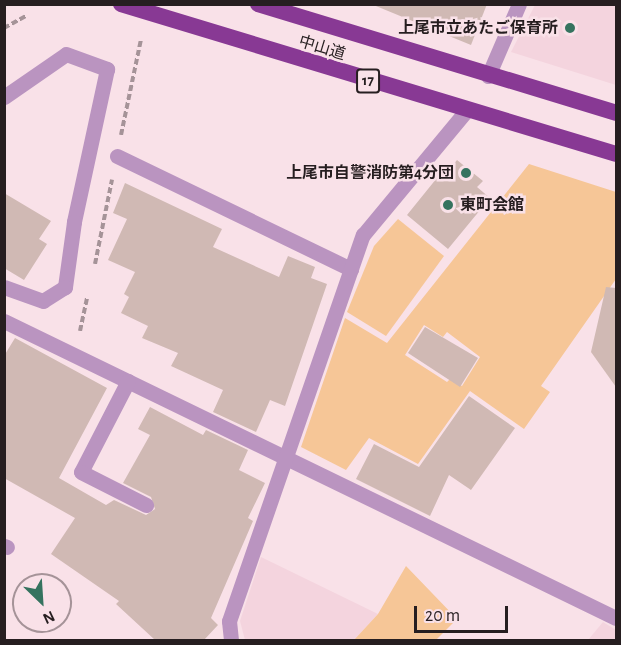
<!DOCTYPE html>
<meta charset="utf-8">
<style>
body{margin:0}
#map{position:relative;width:621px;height:645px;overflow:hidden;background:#f9e1e8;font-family:"Alegreya Sans","Noto Sans JP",sans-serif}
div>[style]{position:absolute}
.built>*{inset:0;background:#f4d4de}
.green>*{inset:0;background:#f6c697}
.building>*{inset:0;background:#d0b9b4}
.path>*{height:4px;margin-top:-2px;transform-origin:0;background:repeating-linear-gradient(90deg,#a59398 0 6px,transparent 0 9px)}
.service>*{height:15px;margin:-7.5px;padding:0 7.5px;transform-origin:7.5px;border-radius:7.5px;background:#ba94c0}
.trunk>*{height:16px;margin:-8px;padding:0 8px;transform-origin:8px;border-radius:8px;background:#883994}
.dots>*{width:16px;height:16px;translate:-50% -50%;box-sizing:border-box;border:3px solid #f9e1e8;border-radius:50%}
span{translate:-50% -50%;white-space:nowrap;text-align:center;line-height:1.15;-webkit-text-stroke:5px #f9e1e8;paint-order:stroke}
.shield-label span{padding:2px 4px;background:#f9e1e8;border:2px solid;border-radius:4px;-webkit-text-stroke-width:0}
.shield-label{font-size:15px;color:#261e20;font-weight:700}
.poi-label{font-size:16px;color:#261e20;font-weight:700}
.right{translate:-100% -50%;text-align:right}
.left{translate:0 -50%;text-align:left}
.street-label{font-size:16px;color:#261e20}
.frame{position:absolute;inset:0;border:6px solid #261e20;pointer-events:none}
.north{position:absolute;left:12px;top:573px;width:60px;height:60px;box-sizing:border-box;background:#f9e1e8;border:2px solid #a59398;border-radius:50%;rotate:155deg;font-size:16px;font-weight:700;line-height:24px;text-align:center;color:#261e20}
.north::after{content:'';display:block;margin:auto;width:21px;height:27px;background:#35735f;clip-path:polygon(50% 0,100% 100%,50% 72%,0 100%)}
.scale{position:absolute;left:414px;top:606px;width:94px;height:27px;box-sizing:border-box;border:3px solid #261e20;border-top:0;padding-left:8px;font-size:18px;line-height:21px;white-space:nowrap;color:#261e20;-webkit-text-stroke:4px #f9e1e8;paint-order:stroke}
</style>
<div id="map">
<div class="built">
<div style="clip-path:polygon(535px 5px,616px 5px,616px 85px,511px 52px)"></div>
<div style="clip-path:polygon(261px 557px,378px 614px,354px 640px,245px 640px,240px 621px)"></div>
<div style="clip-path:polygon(603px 622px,616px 630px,616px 640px,588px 640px)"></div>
</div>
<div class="green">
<div style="clip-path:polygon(evenodd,529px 164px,616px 192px,616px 279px,541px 386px,550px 392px,524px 429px,470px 391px,418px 464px,369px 438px,346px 470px,301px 447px,345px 318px,387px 343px,529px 164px,424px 325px,443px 337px,447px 332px,480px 357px,462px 386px,450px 379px,447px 382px,405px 355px,424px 325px)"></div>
<div style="clip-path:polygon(398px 219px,444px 256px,386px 336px,347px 312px,374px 246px)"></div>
<div style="clip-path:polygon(406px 566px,457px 619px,436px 640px,354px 640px,378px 614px)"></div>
</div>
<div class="building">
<div style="clip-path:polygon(371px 4px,487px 4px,471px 45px)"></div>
<div style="clip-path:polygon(457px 160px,483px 181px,477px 187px,490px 198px,448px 249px,407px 215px,445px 168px,448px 171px)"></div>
<div style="clip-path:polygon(125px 183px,222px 229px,213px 247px,279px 277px,288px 256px,315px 267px,311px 278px,327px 284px,285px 406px,270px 400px,256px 432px,213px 412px,223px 390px,171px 366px,178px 353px,142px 338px,148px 326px,121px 313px,129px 297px,124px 294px,135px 272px,108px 260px,127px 219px,113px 213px)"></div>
<div style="clip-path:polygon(4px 193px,51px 221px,39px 239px,47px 244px,24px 280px,4px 268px)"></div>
<div style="clip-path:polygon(606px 287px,616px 288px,616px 387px,591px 352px)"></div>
<div style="clip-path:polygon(425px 327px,478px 358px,460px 387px,408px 353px)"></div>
<div style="clip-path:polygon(15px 338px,107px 388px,59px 478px,106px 505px,114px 500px,146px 515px,155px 509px,151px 497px,123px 483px,150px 435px,138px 429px,150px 407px,203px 435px,206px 430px,248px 450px,239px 470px,265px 483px,248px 518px,253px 521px,211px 618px,218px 625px,204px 640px,155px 640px,116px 604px,119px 601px,51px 554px,75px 518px,4px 478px,4px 356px)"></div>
<div style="clip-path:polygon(469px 396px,515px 428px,471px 490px,449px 475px,430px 516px,356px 479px,374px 444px,419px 467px)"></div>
</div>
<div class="path">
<div style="left:4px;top:28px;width:26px;rotate:-29deg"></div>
<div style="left:121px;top:135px;width:98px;rotate:-78.2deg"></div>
<div style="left:95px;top:264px;width:86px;rotate:-78.6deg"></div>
<div style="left:80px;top:331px;width:34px;rotate:-78deg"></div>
</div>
<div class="service">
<div style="left:488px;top:76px;width:78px;rotate:-66.7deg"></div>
<div style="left:4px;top:97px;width:75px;rotate:-34.7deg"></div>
<div style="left:66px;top:54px;width:44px;rotate:20.1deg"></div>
<div style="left:107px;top:69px;width:157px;rotate:102.2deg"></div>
<div style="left:74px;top:222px;width:66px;rotate:97.9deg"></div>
<div style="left:65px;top:287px;width:26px;rotate:148deg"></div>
<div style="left:43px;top:301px;width:41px;rotate:-160.3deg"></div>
<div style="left:117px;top:156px;width:260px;rotate:25.8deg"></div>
<div style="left:4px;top:321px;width:680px;rotate:25.89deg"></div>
<div style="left:128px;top:381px;width:102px;rotate:117.3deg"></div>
<div style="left:81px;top:472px;width:73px;rotate:26.9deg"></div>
<div style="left:4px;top:546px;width:3px;rotate:18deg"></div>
<div style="left:231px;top:640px;width:19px;rotate:-96deg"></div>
<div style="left:229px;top:621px;width:409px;rotate:-70.9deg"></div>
<div style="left:363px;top:235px;width:161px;rotate:-50.3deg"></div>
</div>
<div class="trunk">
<div style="left:121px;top:4px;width:517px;rotate:16.86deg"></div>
<div style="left:258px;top:4px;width:374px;rotate:16.9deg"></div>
</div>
<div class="dots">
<div style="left:570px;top:28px;background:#35735f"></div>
<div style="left:466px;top:173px;background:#35735f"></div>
<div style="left:448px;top:205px;background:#35735f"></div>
</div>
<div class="shield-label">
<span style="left:368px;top:81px">17</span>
</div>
<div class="poi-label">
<span class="right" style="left:558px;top:28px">上尾市立あたご保育所</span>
<span class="right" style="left:454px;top:173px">上尾市自警消防第4分団</span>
<span class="left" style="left:460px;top:205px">東町会館</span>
</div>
<div class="street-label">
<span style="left:322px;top:48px;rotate:17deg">中山道</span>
</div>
<div class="frame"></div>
<div class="north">N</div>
<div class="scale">20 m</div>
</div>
